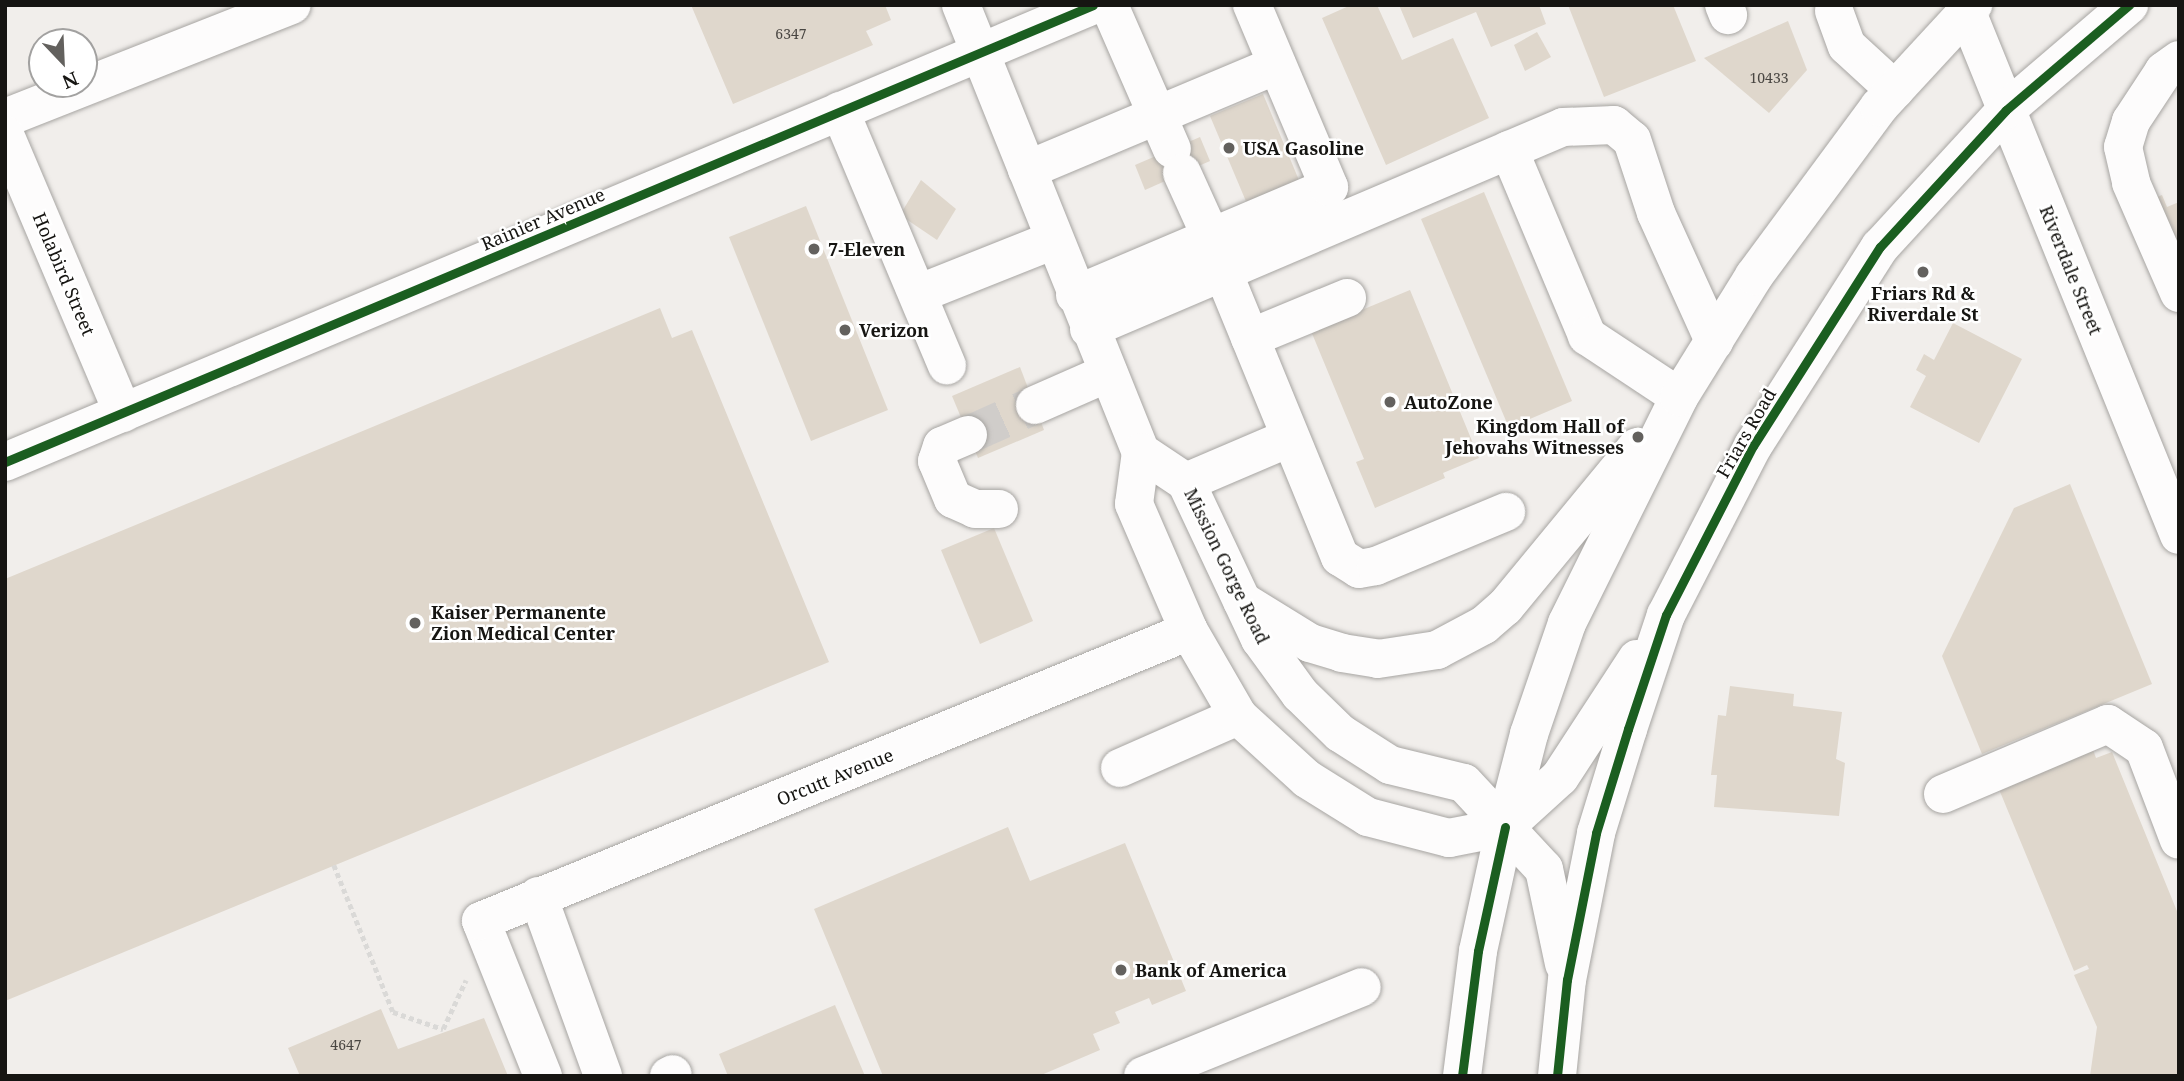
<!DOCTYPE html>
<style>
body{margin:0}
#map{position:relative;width:2184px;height:1081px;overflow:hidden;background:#f1eeeb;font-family:"Noto Serif",serif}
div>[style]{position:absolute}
.building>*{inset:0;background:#dfd7cc}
.minor-tunnel>*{height:38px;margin-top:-19px;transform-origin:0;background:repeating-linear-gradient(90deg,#d0cdca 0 38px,transparent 0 57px)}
.path>*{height:4.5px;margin-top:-2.25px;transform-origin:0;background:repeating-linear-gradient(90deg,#dad9d7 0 5px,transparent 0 8.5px)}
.roads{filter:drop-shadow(0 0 2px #a7a5a2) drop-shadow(0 0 2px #a7a5a2)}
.minor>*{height:38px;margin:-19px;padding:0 19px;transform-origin:19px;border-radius:19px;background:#fdfcfc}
.major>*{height:38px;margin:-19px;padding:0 19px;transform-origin:19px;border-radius:19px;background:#fdfcfc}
.cycleway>*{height:9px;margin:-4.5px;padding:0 4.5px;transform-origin:4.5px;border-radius:4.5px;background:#1b5e20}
.dots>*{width:19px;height:19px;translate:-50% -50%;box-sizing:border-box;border:4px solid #fff;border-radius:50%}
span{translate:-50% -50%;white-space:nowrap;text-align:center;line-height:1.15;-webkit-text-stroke:5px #fff;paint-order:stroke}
.number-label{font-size:14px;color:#494642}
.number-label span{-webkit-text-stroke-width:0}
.poi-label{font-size:18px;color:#161512;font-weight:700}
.left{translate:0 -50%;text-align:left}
.right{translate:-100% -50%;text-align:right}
.street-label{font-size:18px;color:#161512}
.frame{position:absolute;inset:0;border:7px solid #161512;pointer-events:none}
.north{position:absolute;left:28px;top:28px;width:70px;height:70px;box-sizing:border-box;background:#fff;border:2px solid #a2a1a0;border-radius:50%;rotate:157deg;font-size:19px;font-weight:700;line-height:28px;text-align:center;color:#161512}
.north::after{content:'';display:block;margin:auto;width:24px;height:32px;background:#63615e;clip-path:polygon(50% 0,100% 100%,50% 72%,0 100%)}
</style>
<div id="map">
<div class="building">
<div style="clip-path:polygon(691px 5px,885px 5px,891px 20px,866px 31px,873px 45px,733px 104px)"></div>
<div style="clip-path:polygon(1351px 5px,1377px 5px,1402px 60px,1453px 38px,1489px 118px,1386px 165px,1322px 18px)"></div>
<div style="clip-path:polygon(1399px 5px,1539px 5px,1546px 24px,1491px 47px,1476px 12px,1413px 38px)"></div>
<div style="clip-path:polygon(1568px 5px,1673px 5px,1696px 61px,1604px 97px)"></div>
<div style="clip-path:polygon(1788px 21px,1807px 70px,1769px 113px,1704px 58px)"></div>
<div style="clip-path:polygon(1537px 32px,1551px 57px,1525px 71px,1514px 45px)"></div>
<div style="clip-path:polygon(1263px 94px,1306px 197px,1253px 218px,1210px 116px)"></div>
<div style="clip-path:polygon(1200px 137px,1210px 161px,1145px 190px,1135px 165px)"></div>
<div style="clip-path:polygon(921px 180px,956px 209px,937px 240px,900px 215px)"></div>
<div style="clip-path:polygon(1484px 192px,1572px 401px,1509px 428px,1421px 219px)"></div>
<div style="clip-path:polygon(2162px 195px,2167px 207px,2179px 202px,2179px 259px,2152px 199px)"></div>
<div style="clip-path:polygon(806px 206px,888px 410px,811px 441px,729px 237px)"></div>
<div style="clip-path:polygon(1410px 290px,1479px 458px,1443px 473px,1445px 478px,1375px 508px,1356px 462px,1364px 459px,1311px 331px)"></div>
<div style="clip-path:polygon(660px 308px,672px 338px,692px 330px,829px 662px,5px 1001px,5px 579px)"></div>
<div style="clip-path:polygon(1953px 323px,2022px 359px,1979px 443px,1910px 407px,1926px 376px,1916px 370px,1924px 354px,1934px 360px)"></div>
<div style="clip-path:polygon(1020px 367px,1044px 430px,978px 458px,952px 396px)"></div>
<div style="clip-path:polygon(2070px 484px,2152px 684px,1982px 754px,1942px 656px,2014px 508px)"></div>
<div style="clip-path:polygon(994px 528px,1033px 621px,980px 644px,941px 550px)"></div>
<div style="clip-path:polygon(1730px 686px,1794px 694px,1793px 706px,1842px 712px,1836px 759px,1845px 763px,1839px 816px,1714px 807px,1717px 775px,1711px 775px,1718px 715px,1726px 716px)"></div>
<div style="clip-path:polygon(2091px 744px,2096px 758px,2112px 752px,2179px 916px,2179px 1076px,2090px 1076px,2097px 1027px,2074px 975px,2089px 969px,2087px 965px,2074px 971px,1996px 782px)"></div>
<div style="clip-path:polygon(1008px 827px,1030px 881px,1125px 843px,1186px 991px,1152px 1005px,1149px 998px,1115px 1012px,1120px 1023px,1093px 1034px,1100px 1050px,1039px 1076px,883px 1076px,814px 909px)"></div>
<div style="clip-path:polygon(835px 1005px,865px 1076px,728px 1076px,719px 1054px)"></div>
<div style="clip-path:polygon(381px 1009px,398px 1049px,484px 1018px,508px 1076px,300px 1076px,288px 1048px)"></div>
</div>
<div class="minor-tunnel">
<div style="left:968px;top:435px;width:73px;rotate:-24.1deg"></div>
</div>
<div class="path">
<div style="left:334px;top:865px;width:158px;rotate:68.1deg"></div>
<div style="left:393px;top:1012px;width:53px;rotate:18.8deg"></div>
<div style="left:443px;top:1029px;width:54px;rotate:-64.9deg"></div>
</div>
<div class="roads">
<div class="minor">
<div style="left:1109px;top:5px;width:157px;rotate:66.4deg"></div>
<div style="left:1724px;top:5px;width:11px;rotate:68deg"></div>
<div style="left:1964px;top:5px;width:572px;rotate:67.92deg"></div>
<div style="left:1834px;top:11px;width:37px;rotate:70deg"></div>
<div style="left:1847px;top:46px;width:65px;rotate:42.5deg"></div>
<div style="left:2179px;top:60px;width:19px;rotate:144deg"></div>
<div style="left:2164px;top:71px;width:60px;rotate:123.4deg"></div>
<div style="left:2131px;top:121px;width:27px;rotate:107deg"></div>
<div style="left:2123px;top:147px;width:37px;rotate:77deg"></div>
<div style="left:2131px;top:183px;width:120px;rotate:66.4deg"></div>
<div style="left:840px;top:111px;width:276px;rotate:67.2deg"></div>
<div style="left:5px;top:118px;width:308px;rotate:-21.5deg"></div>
<div style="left:5px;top:135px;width:302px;rotate:67deg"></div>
<div style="left:1509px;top:150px;width:202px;rotate:67.2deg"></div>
<div style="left:1587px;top:336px;width:110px;rotate:33.5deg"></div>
<div style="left:1027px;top:170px;width:271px;rotate:-22.8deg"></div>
<div style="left:1182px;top:173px;width:70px;rotate:65.6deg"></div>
<div style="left:1223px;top:272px;width:308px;rotate:67.7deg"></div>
<div style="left:1340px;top:557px;width:22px;rotate:32deg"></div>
<div style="left:1359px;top:569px;width:17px;rotate:-10deg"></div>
<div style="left:1376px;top:566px;width:141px;rotate:-22.6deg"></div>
<div style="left:918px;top:294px;width:146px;rotate:-21.7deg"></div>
<div style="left:1075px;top:295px;width:276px;rotate:-23deg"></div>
<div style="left:1329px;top:187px;width:198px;rotate:-112.9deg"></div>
<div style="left:1089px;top:329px;width:515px;rotate:-23.08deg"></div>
<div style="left:1563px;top:127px;width:51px;rotate:-2.2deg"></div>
<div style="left:1614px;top:125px;width:23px;rotate:40deg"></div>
<div style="left:1632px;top:140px;width:77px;rotate:71.8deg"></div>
<div style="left:1656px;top:213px;width:141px;rotate:65.6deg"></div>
<div style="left:1250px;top:338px;width:105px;rotate:-22.4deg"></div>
<div style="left:1035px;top:405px;width:80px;rotate:-23.7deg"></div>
<div style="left:968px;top:435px;width:28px;rotate:157deg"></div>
<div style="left:942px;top:446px;width:16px;rotate:108deg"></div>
<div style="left:937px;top:461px;width:41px;rotate:67.2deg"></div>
<div style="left:953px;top:499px;width:24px;rotate:24deg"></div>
<div style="left:975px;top:509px;width:24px"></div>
<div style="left:5px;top:462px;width:1180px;rotate:-22.78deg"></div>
<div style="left:1186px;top:482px;width:112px;rotate:-23.1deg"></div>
<div style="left:1120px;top:768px;width:129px;rotate:-23.8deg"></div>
<div style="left:1943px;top:794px;width:179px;rotate:-23deg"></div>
<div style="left:2108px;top:724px;width:43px;rotate:33.7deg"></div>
<div style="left:2144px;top:748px;width:98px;rotate:69.2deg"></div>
<div style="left:538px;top:896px;width:191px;rotate:70.1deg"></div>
<div style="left:543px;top:1076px;width:167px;rotate:-111.8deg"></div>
<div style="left:481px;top:921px;width:765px;rotate:-22.27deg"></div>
<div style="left:669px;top:1076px;width:4px;rotate:-27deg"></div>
<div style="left:1143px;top:1076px;width:236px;rotate:-22.1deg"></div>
</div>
<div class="major">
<div style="left:961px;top:5px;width:482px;rotate:68.1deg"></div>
<div style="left:1141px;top:452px;width:52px;rotate:97.7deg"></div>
<div style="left:1134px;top:504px;width:138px;rotate:66.6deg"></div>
<div style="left:1189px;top:631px;width:98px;rotate:60deg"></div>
<div style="left:1238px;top:716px;width:93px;rotate:42.4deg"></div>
<div style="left:1307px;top:779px;width:72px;rotate:31.9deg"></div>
<div style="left:1368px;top:817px;width:84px;rotate:14.5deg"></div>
<div style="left:1449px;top:838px;width:57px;rotate:-11.1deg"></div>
<div style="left:1141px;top:452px;width:54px;rotate:33.7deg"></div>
<div style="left:1186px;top:482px;width:174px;rotate:64.8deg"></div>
<div style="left:1260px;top:639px;width:68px;rotate:54deg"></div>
<div style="left:1300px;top:694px;width:56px;rotate:44.3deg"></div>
<div style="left:1340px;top:733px;width:59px;rotate:32.6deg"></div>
<div style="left:1390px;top:765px;width:76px;rotate:13.7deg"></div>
<div style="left:1464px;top:783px;width:117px;rotate:47.1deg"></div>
<div style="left:1544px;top:869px;width:97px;rotate:78.1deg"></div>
<div style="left:1242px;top:601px;width:80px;rotate:31.7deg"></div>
<div style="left:1310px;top:643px;width:34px;rotate:17deg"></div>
<div style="left:1342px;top:653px;width:36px;rotate:9deg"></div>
<div style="left:1378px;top:659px;width:60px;rotate:-8.7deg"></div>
<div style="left:1437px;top:650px;width:53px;rotate:-28deg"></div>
<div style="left:1484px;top:625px;width:28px;rotate:-41deg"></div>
<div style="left:1505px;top:607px;width:207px;rotate:-50.5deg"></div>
<div style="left:1505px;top:827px;width:74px;rotate:-42.3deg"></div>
<div style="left:1560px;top:777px;width:141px;rotate:-56.9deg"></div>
<div style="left:1462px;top:1076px;width:126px;rotate:-82.7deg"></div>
<div style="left:1478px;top:951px;width:127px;rotate:-77.7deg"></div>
<div style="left:1505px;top:827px;width:96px;rotate:-75.5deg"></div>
<div style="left:1529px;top:734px;width:117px;rotate:-71.1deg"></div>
<div style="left:1567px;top:623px;width:252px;rotate:-63.6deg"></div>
<div style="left:1679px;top:397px;width:142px;rotate:-58.2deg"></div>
<div style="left:1754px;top:276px;width:210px;rotate:-53.5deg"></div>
<div style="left:1879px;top:107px;width:139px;rotate:-47.3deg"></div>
<div style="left:1557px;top:1076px;width:97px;rotate:-84.1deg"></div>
<div style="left:1567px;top:980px;width:150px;rotate:-78.8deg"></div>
<div style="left:1596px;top:833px;width:109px;rotate:-72.9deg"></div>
<div style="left:1628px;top:729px;width:120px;rotate:-71.6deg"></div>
<div style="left:1666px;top:615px;width:190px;rotate:-62.8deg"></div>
<div style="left:1753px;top:446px;width:236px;rotate:-57.5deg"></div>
<div style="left:1880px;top:247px;width:186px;rotate:-47.4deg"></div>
<div style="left:2006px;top:110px;width:162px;rotate:-40.5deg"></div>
</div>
</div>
<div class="cycleway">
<div style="left:5px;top:462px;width:1180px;rotate:-22.78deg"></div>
<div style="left:1462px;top:1076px;width:126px;rotate:-82.7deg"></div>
<div style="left:1478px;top:951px;width:127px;rotate:-77.7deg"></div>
<div style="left:1557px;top:1076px;width:97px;rotate:-84.1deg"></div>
<div style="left:1567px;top:980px;width:150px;rotate:-78.8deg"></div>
<div style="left:1596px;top:833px;width:109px;rotate:-72.9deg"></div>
<div style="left:1628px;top:729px;width:120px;rotate:-71.6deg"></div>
<div style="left:1666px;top:615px;width:190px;rotate:-62.8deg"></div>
<div style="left:1753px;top:446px;width:236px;rotate:-57.5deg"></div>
<div style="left:1880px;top:247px;width:186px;rotate:-47.4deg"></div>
<div style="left:2006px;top:110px;width:162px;rotate:-40.5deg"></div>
</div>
<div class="dots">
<div style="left:1229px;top:148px;background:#63615e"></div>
<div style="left:814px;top:249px;background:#63615e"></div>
<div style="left:1923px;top:272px;background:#63615e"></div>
<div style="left:845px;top:330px;background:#63615e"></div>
<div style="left:1390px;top:402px;background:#63615e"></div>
<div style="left:1638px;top:437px;background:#63615e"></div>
<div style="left:415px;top:623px;background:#63615e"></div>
<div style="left:1121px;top:970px;background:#63615e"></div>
</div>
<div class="number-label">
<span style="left:791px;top:34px">6347</span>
<span style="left:1769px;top:78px">10433</span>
<span style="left:346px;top:1045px">4647</span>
</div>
<div class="poi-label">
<span class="left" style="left:1243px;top:148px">USA Gasoline</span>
<span class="left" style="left:828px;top:249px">7-Eleven</span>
<span style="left:1923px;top:304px">Friars Rd &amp;<br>Riverdale St</span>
<span class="left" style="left:859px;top:330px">Verizon</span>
<span class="left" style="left:1404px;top:402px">AutoZone</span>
<span class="right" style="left:1624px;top:437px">Kingdom Hall of<br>Jehovahs Witnesses</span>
<span class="left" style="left:431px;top:623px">Kaiser Permanente<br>Zion Medical Center</span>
<span class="left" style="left:1135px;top:970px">Bank of America</span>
</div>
<div class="street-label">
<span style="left:543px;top:219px;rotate:-23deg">Rainier Avenue</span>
<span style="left:2071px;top:270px;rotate:68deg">Riverdale Street</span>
<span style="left:64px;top:274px;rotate:67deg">Holabird Street</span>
<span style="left:1746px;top:433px;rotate:-60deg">Friars Road</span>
<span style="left:1227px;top:566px;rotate:64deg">Mission Gorge Road</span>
<span style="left:835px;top:777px;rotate:-22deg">Orcutt Avenue</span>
</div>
<div class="frame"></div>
<div class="north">N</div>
</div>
